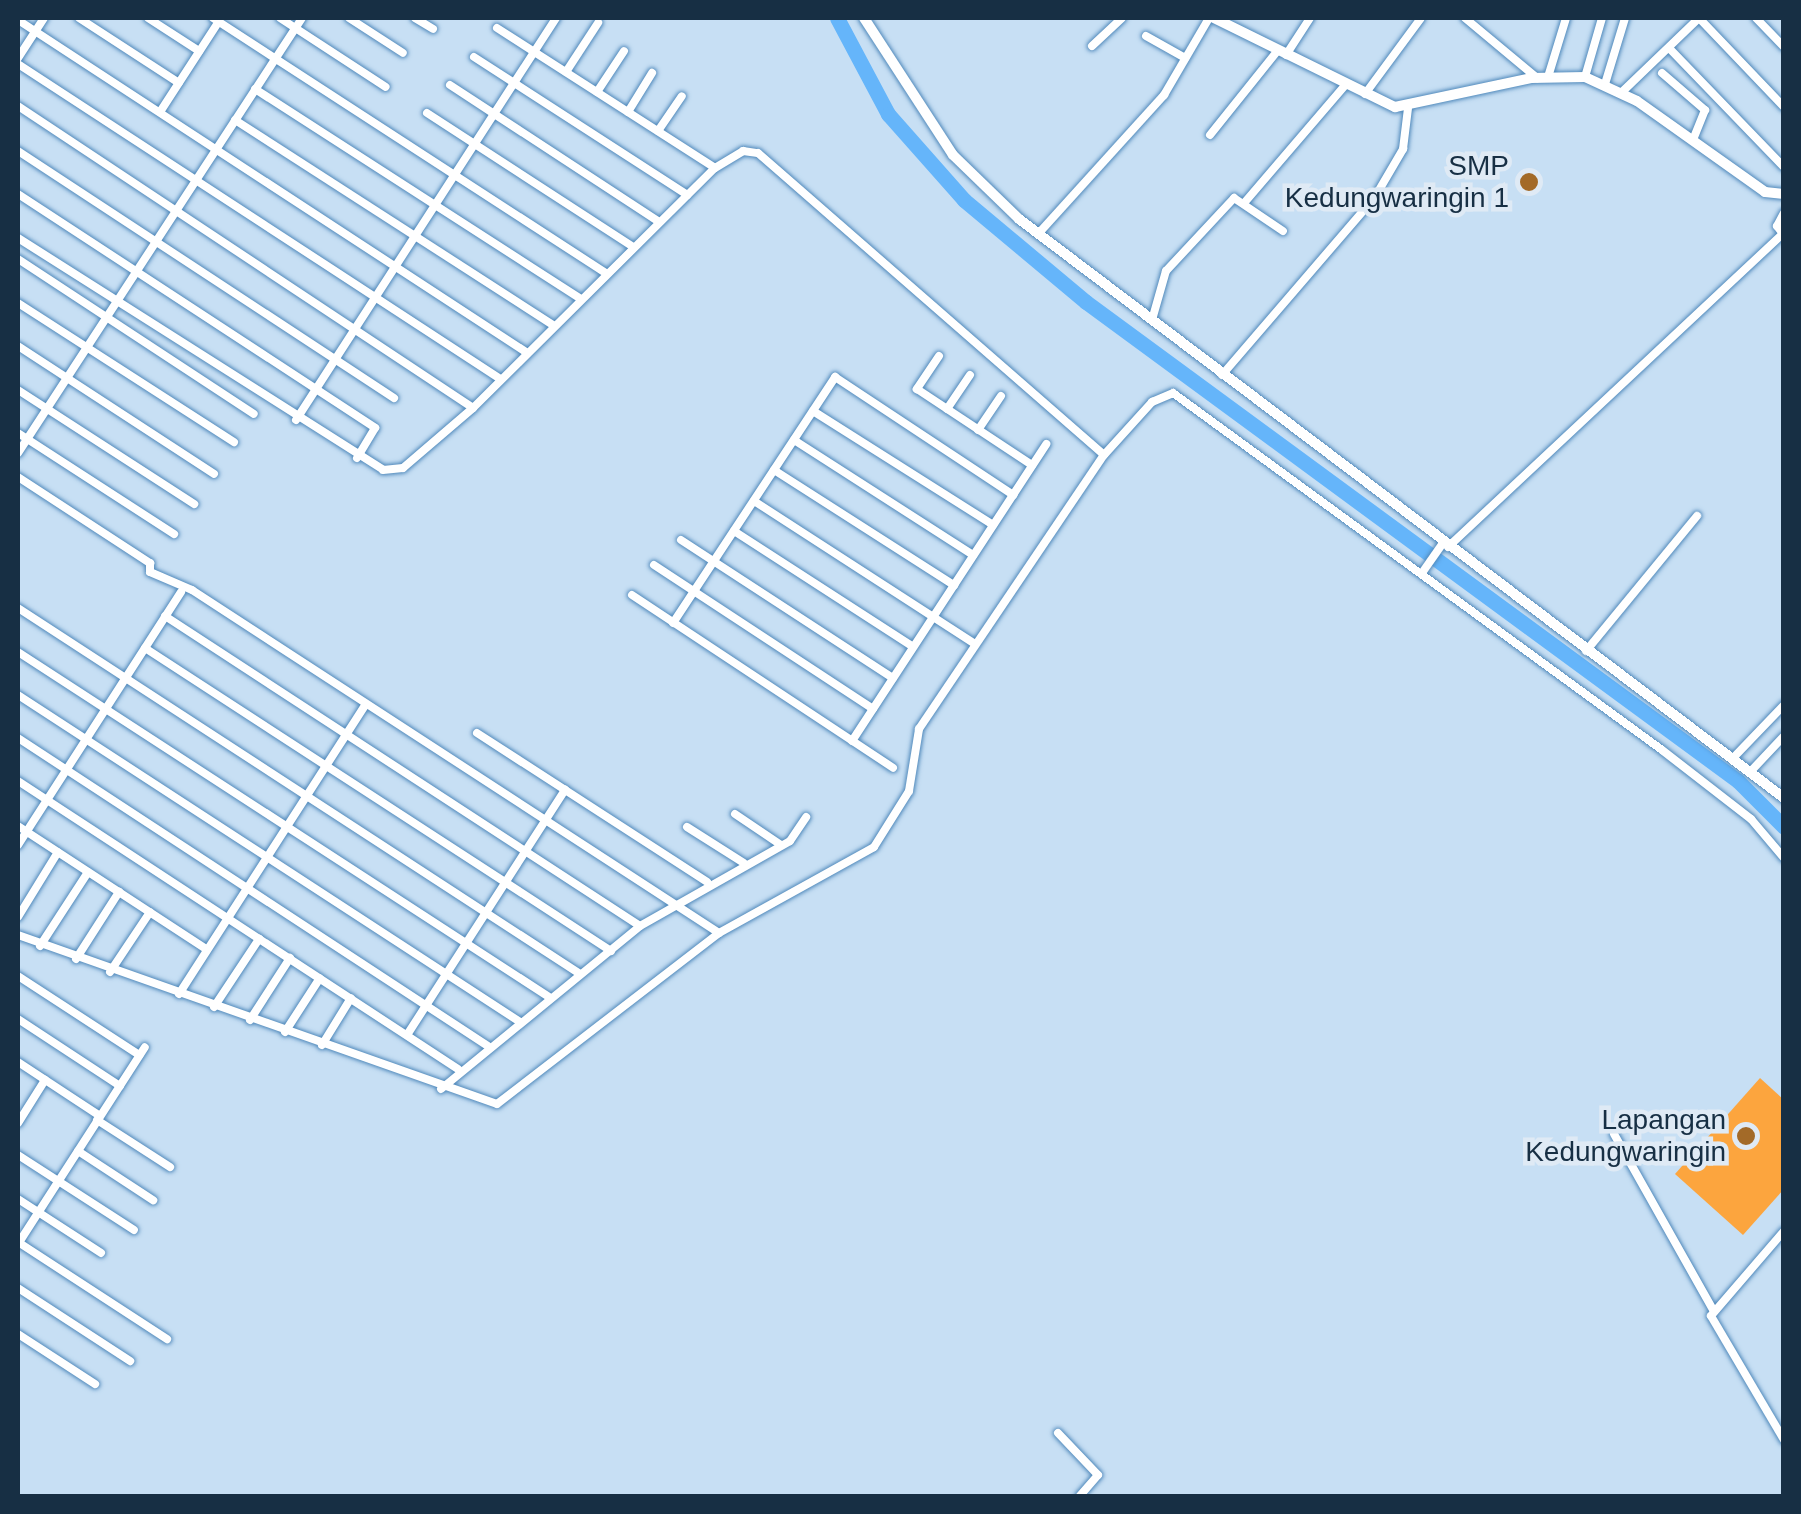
<!DOCTYPE html>
<style>
body{margin:0}
#map{position:relative;width:1801px;height:1514px;overflow:hidden;background:#c7dff4;font-family:Arial,sans-serif}
div>[style]{position:absolute}
.green>*{inset:0;background:#fca53e}
.river>*{height:15px;margin:-7.5px;padding:0 7.5px;transform-origin:7.5px;border-radius:7.5px;background:#65b5fa}
.roads{filter:drop-shadow(0 0 2px #5089bb) drop-shadow(0 0 2px #5089bb)}
.street>*{height:8px;margin:-4px;padding:0 4px;transform-origin:4px;border-radius:4px;background:#fff}
.secondary>*{height:10px;margin:-5px;padding:0 5px;transform-origin:5px;border-radius:5px;background:#fff}
.dots>*{width:28px;height:28px;translate:-50% -50%;box-sizing:border-box;border:5px solid #dfeaf5;border-radius:50%}
span{translate:-50% -50%;white-space:nowrap;text-align:center;line-height:1.15;-webkit-text-stroke:9px #dfeaf5;paint-order:stroke}
.poi-label{font-size:28px;color:#172f44}
.right{translate:-100% -50%;text-align:right}
.frame{position:absolute;inset:0;border:20px solid #172f44;pointer-events:none}
</style>
<div id="map">
<div class="green">
<div style="clip-path:polygon(1760px 1078px,1783px 1099px,1783px 1190px,1743px 1235px,1675px 1174px)"></div>
</div>
<div class="river">
<div style="left:837px;top:18px;width:109px;rotate:62deg"></div>
<div style="left:888px;top:114px;width:115px;rotate:48.5deg"></div>
<div style="left:964px;top:200px;width:159px;rotate:39.9deg"></div>
<div style="left:1086px;top:302px;width:809px;rotate:36.3deg"></div>
<div style="left:1738px;top:781px;width:65px;rotate:45deg"></div>
</div>
<div class="roads">
<div class="street">
<div style="left:79px;top:18px;width:119px;rotate:33deg"></div>
<div style="left:148px;top:18px;width:61px;rotate:32.9deg"></div>
<div style="left:213px;top:18px;width:468px;rotate:33deg"></div>
<div style="left:280px;top:18px;width:126px;rotate:33.1deg"></div>
<div style="left:349px;top:18px;width:64px;rotate:32.9deg"></div>
<div style="left:415px;top:18px;width:21px;rotate:31deg"></div>
<div style="left:1465px;top:18px;width:94px;rotate:39.8deg"></div>
<div style="left:1756px;top:18px;width:40px;rotate:46deg"></div>
<div style="left:18px;top:20px;width:607px;rotate:33.17deg"></div>
<div style="left:497px;top:28px;width:259px;rotate:32.7deg"></div>
<div style="left:1146px;top:36px;width:45px;rotate:29.4deg"></div>
<div style="left:1092px;top:46px;width:41px;rotate:-43deg"></div>
<div style="left:1669px;top:48px;width:165px;rotate:46deg"></div>
<div style="left:1286px;top:55px;width:44px;rotate:-57deg"></div>
<div style="left:474px;top:57px;width:254px;rotate:32.9deg"></div>
<div style="left:18px;top:58px;width:48px;rotate:-57deg"></div>
<div style="left:18px;top:64px;width:574px;rotate:33.14deg"></div>
<div style="left:566px;top:72px;width:59px;rotate:-56.9deg"></div>
<div style="left:1662px;top:73px;width:57px;rotate:40.7deg"></div>
<div style="left:1705px;top:110px;width:32px;rotate:112deg"></div>
<div style="left:1548px;top:77px;width:62px;rotate:-73deg"></div>
<div style="left:1585px;top:77px;width:61px;rotate:-73.9deg"></div>
<div style="left:1605px;top:84px;width:69px;rotate:-73.1deg"></div>
<div style="left:450px;top:85px;width:249px;rotate:33.2deg"></div>
<div style="left:255px;top:89px;width:388px;rotate:32.8deg"></div>
<div style="left:597px;top:92px;width:49px;rotate:-56.6deg"></div>
<div style="left:1622px;top:92px;width:107px;rotate:-43.9deg"></div>
<div style="left:1699px;top:18px;width:123px;rotate:46.3deg"></div>
<div style="left:1365px;top:94px;width:94px;rotate:-53.6deg"></div>
<div style="left:18px;top:106px;width:546px;rotate:33.57deg"></div>
<div style="left:473px;top:408px;width:341px;rotate:-44.8deg"></div>
<div style="left:715px;top:168px;width:33px;rotate:-31deg"></div>
<div style="left:743px;top:151px;width:15px;rotate:8deg"></div>
<div style="left:758px;top:153px;width:459px;rotate:41.1deg"></div>
<div style="left:160px;top:112px;width:108px;rotate:-57deg"></div>
<div style="left:628px;top:112px;width:46px;rotate:-58.4deg"></div>
<div style="left:427px;top:113px;width:246px;rotate:33deg"></div>
<div style="left:235px;top:120px;width:378px;rotate:32.8deg"></div>
<div style="left:658px;top:131px;width:42px;rotate:-55.6deg"></div>
<div style="left:1210px;top:135px;width:109px;rotate:-51.3deg"></div>
<div style="left:18px;top:151px;width:450px;rotate:33.3deg"></div>
<div style="left:18px;top:194px;width:427px;rotate:33.2deg"></div>
<div style="left:375px;top:428px;width:35px;rotate:121deg"></div>
<div style="left:1245px;top:202px;width:155px;rotate:-49.4deg"></div>
<div style="left:1784px;top:213px;width:15px;rotate:118deg"></div>
<div style="left:1777px;top:226px;width:11px;rotate:52deg"></div>
<div style="left:1038px;top:234px;width:188px;rotate:-47.8deg"></div>
<div style="left:1164px;top:95px;width:89px;rotate:-59.7deg"></div>
<div style="left:18px;top:238px;width:432px;rotate:32.4deg"></div>
<div style="left:383px;top:470px;width:20px;rotate:-6deg"></div>
<div style="left:403px;top:468px;width:92px;rotate:-40.6deg"></div>
<div style="left:18px;top:259px;width:282px;rotate:33.3deg"></div>
<div style="left:18px;top:303px;width:257px;rotate:32.8deg"></div>
<div style="left:1152px;top:320px;width:51px;rotate:-74.1deg"></div>
<div style="left:1166px;top:271px;width:100px;rotate:-47deg"></div>
<div style="left:1234px;top:198px;width:59px;rotate:34deg"></div>
<div style="left:18px;top:346px;width:234px;rotate:33.1deg"></div>
<div style="left:939px;top:356px;width:40px;rotate:124deg"></div>
<div style="left:917px;top:389px;width:138px;rotate:33.5deg"></div>
<div style="left:1222px;top:375px;width:235px;rotate:-49.3deg"></div>
<div style="left:1375px;top:197px;width:56px;rotate:-59.7deg"></div>
<div style="left:1403px;top:149px;width:41px;rotate:-83deg"></div>
<div style="left:18px;top:390px;width:210px;rotate:32.9deg"></div>
<div style="left:947px;top:409px;width:41px;rotate:-55.9deg"></div>
<div style="left:813px;top:411px;width:213px;rotate:32.3deg"></div>
<div style="left:296px;top:420px;width:479px;rotate:-57.1deg"></div>
<div style="left:978px;top:430px;width:41px;rotate:-55.9deg"></div>
<div style="left:18px;top:433px;width:186px;rotate:32.9deg"></div>
<div style="left:794px;top:440px;width:213px;rotate:32.7deg"></div>
<div style="left:18px;top:453px;width:520px;rotate:-56.86deg"></div>
<div style="left:774px;top:470px;width:214px;rotate:32.6deg"></div>
<div style="left:18px;top:477px;width:158px;rotate:33.1deg"></div>
<div style="left:150px;top:563px;width:9px;rotate:90deg"></div>
<div style="left:150px;top:572px;width:46px;rotate:23.2deg"></div>
<div style="left:192px;top:590px;width:629px;rotate:33.06deg"></div>
<div style="left:754px;top:501px;width:263px;rotate:32.9deg"></div>
<div style="left:734px;top:531px;width:213px;rotate:32.9deg"></div>
<div style="left:681px;top:540px;width:253px;rotate:33.1deg"></div>
<div style="left:1448px;top:547px;width:458px;rotate:-43.1deg"></div>
<div style="left:654px;top:565px;width:262px;rotate:33.3deg"></div>
<div style="left:1422px;top:573px;width:37px;rotate:-55deg"></div>
<div style="left:632px;top:595px;width:313px;rotate:33.5deg"></div>
<div style="left:18px;top:608px;width:671px;rotate:33.07deg"></div>
<div style="left:165px;top:616px;width:567px;rotate:33.13deg"></div>
<div style="left:673px;top:623px;width:295px;rotate:-56.6deg"></div>
<div style="left:835px;top:377px;width:214px;rotate:33.5deg"></div>
<div style="left:145px;top:648px;width:556px;rotate:33.03deg"></div>
<div style="left:1586px;top:651px;width:175px;rotate:-50.6deg"></div>
<div style="left:18px;top:652px;width:633px;rotate:33.01deg"></div>
<div style="left:18px;top:695px;width:599px;rotate:33.08deg"></div>
<div style="left:477px;top:733px;width:274px;rotate:32.9deg"></div>
<div style="left:18px;top:738px;width:562px;rotate:33.24deg"></div>
<div style="left:852px;top:741px;width:355px;rotate:-56.8deg"></div>
<div style="left:1735px;top:756px;width:71px;rotate:-46.1deg"></div>
<div style="left:1752px;top:770px;width:47px;rotate:-46.7deg"></div>
<div style="left:18px;top:781px;width:526px;rotate:33.21deg"></div>
<div style="left:735px;top:814px;width:55px;rotate:34deg"></div>
<div style="left:18px;top:826px;width:225px;rotate:33.2deg"></div>
<div style="left:687px;top:827px;width:67px;rotate:32.3deg"></div>
<div style="left:18px;top:845px;width:301px;rotate:-57.2deg"></div>
<div style="left:18px;top:917px;width:76px;rotate:-58.4deg"></div>
<div style="left:18px;top:935px;width:508px;rotate:19.43deg"></div>
<div style="left:497px;top:1104px;width:280px;rotate:-37.6deg"></div>
<div style="left:719px;top:933px;width:177px;rotate:-29deg"></div>
<div style="left:874px;top:847px;width:66px;rotate:-58deg"></div>
<div style="left:909px;top:791px;width:63px;rotate:-80.8deg"></div>
<div style="left:919px;top:729px;width:331px;rotate:-56deg"></div>
<div style="left:1104px;top:455px;width:72px;rotate:-47.8deg"></div>
<div style="left:1152px;top:402px;width:23px;rotate:-23deg"></div>
<div style="left:1173px;top:393px;width:605px;rotate:36.13deg"></div>
<div style="left:1662px;top:750px;width:113px;rotate:37.8deg"></div>
<div style="left:1751px;top:819px;width:51px;rotate:49.8deg"></div>
<div style="left:40px;top:946px;width:88px;rotate:-57deg"></div>
<div style="left:76px;top:959px;width:80px;rotate:-57.3deg"></div>
<div style="left:110px;top:972px;width:72px;rotate:-56.3deg"></div>
<div style="left:18px;top:976px;width:145px;rotate:33.1deg"></div>
<div style="left:179px;top:994px;width:345px;rotate:-57.2deg"></div>
<div style="left:214px;top:1007px;width:82px;rotate:-56.5deg"></div>
<div style="left:18px;top:1019px;width:122px;rotate:33.3deg"></div>
<div style="left:250px;top:1020px;width:74px;rotate:-57.2deg"></div>
<div style="left:285px;top:1032px;width:64px;rotate:-57.1deg"></div>
<div style="left:407px;top:1035px;width:292px;rotate:-57.2deg"></div>
<div style="left:322px;top:1045px;width:55px;rotate:-58.3deg"></div>
<div style="left:18px;top:1062px;width:98px;rotate:33.4deg"></div>
<div style="left:441px;top:1089px;width:257px;rotate:-39.3deg"></div>
<div style="left:640px;top:926px;width:172px;rotate:-29.5deg"></div>
<div style="left:790px;top:841px;width:29px;rotate:-56deg"></div>
<div style="left:97px;top:1120px;width:87px;rotate:32.8deg"></div>
<div style="left:18px;top:1123px;width:51px;rotate:-57.9deg"></div>
<div style="left:1614px;top:1134px;width:202px;rotate:60.6deg"></div>
<div style="left:78px;top:1151px;width:90px;rotate:33.2deg"></div>
<div style="left:18px;top:1155px;width:138px;rotate:32.9deg"></div>
<div style="left:18px;top:1199px;width:99px;rotate:33deg"></div>
<div style="left:1784px;top:1231px;width:112px;rotate:130.7deg"></div>
<div style="left:1711px;top:1316px;width:144px;rotate:59.5deg"></div>
<div style="left:18px;top:1242px;width:178px;rotate:33.1deg"></div>
<div style="left:18px;top:1244px;width:234px;rotate:-57.2deg"></div>
<div style="left:18px;top:1288px;width:134px;rotate:33.1deg"></div>
<div style="left:18px;top:1334px;width:92px;rotate:33deg"></div>
<div style="left:1058px;top:1433px;width:58px;rotate:46.4deg"></div>
<div style="left:1098px;top:1475px;width:28px;rotate:131deg"></div>
</div>
<div class="secondary">
<div style="left:864px;top:18px;width:163px;rotate:57deg"></div>
<div style="left:953px;top:155px;width:92px;rotate:44.1deg"></div>
<div style="left:1019px;top:219px;width:959px;rotate:37.12deg"></div>
<div style="left:1214px;top:18px;width:202px;rotate:26.2deg"></div>
<div style="left:1395px;top:107px;width:139px;rotate:-12deg"></div>
<div style="left:1531px;top:78px;width:54px;rotate:-1.1deg"></div>
<div style="left:1585px;top:77px;width:57px;rotate:24.8deg"></div>
<div style="left:1637px;top:101px;width:157px;rotate:35.4deg"></div>
<div style="left:1765px;top:192px;width:19px;rotate:6deg"></div>
</div>
</div>
<div class="dots">
<div style="left:1529px;top:182px;background:#a36a28"></div>
<div style="left:1746px;top:1136px;background:#a36a28"></div>
</div>
<div class="poi-label">
<span class="right" style="left:1509px;top:182px">SMP<br>Kedungwaringin 1</span>
<span class="right" style="left:1726px;top:1136px">Lapangan<br>Kedungwaringin</span>
</div>
<div class="frame"></div>
</div>
